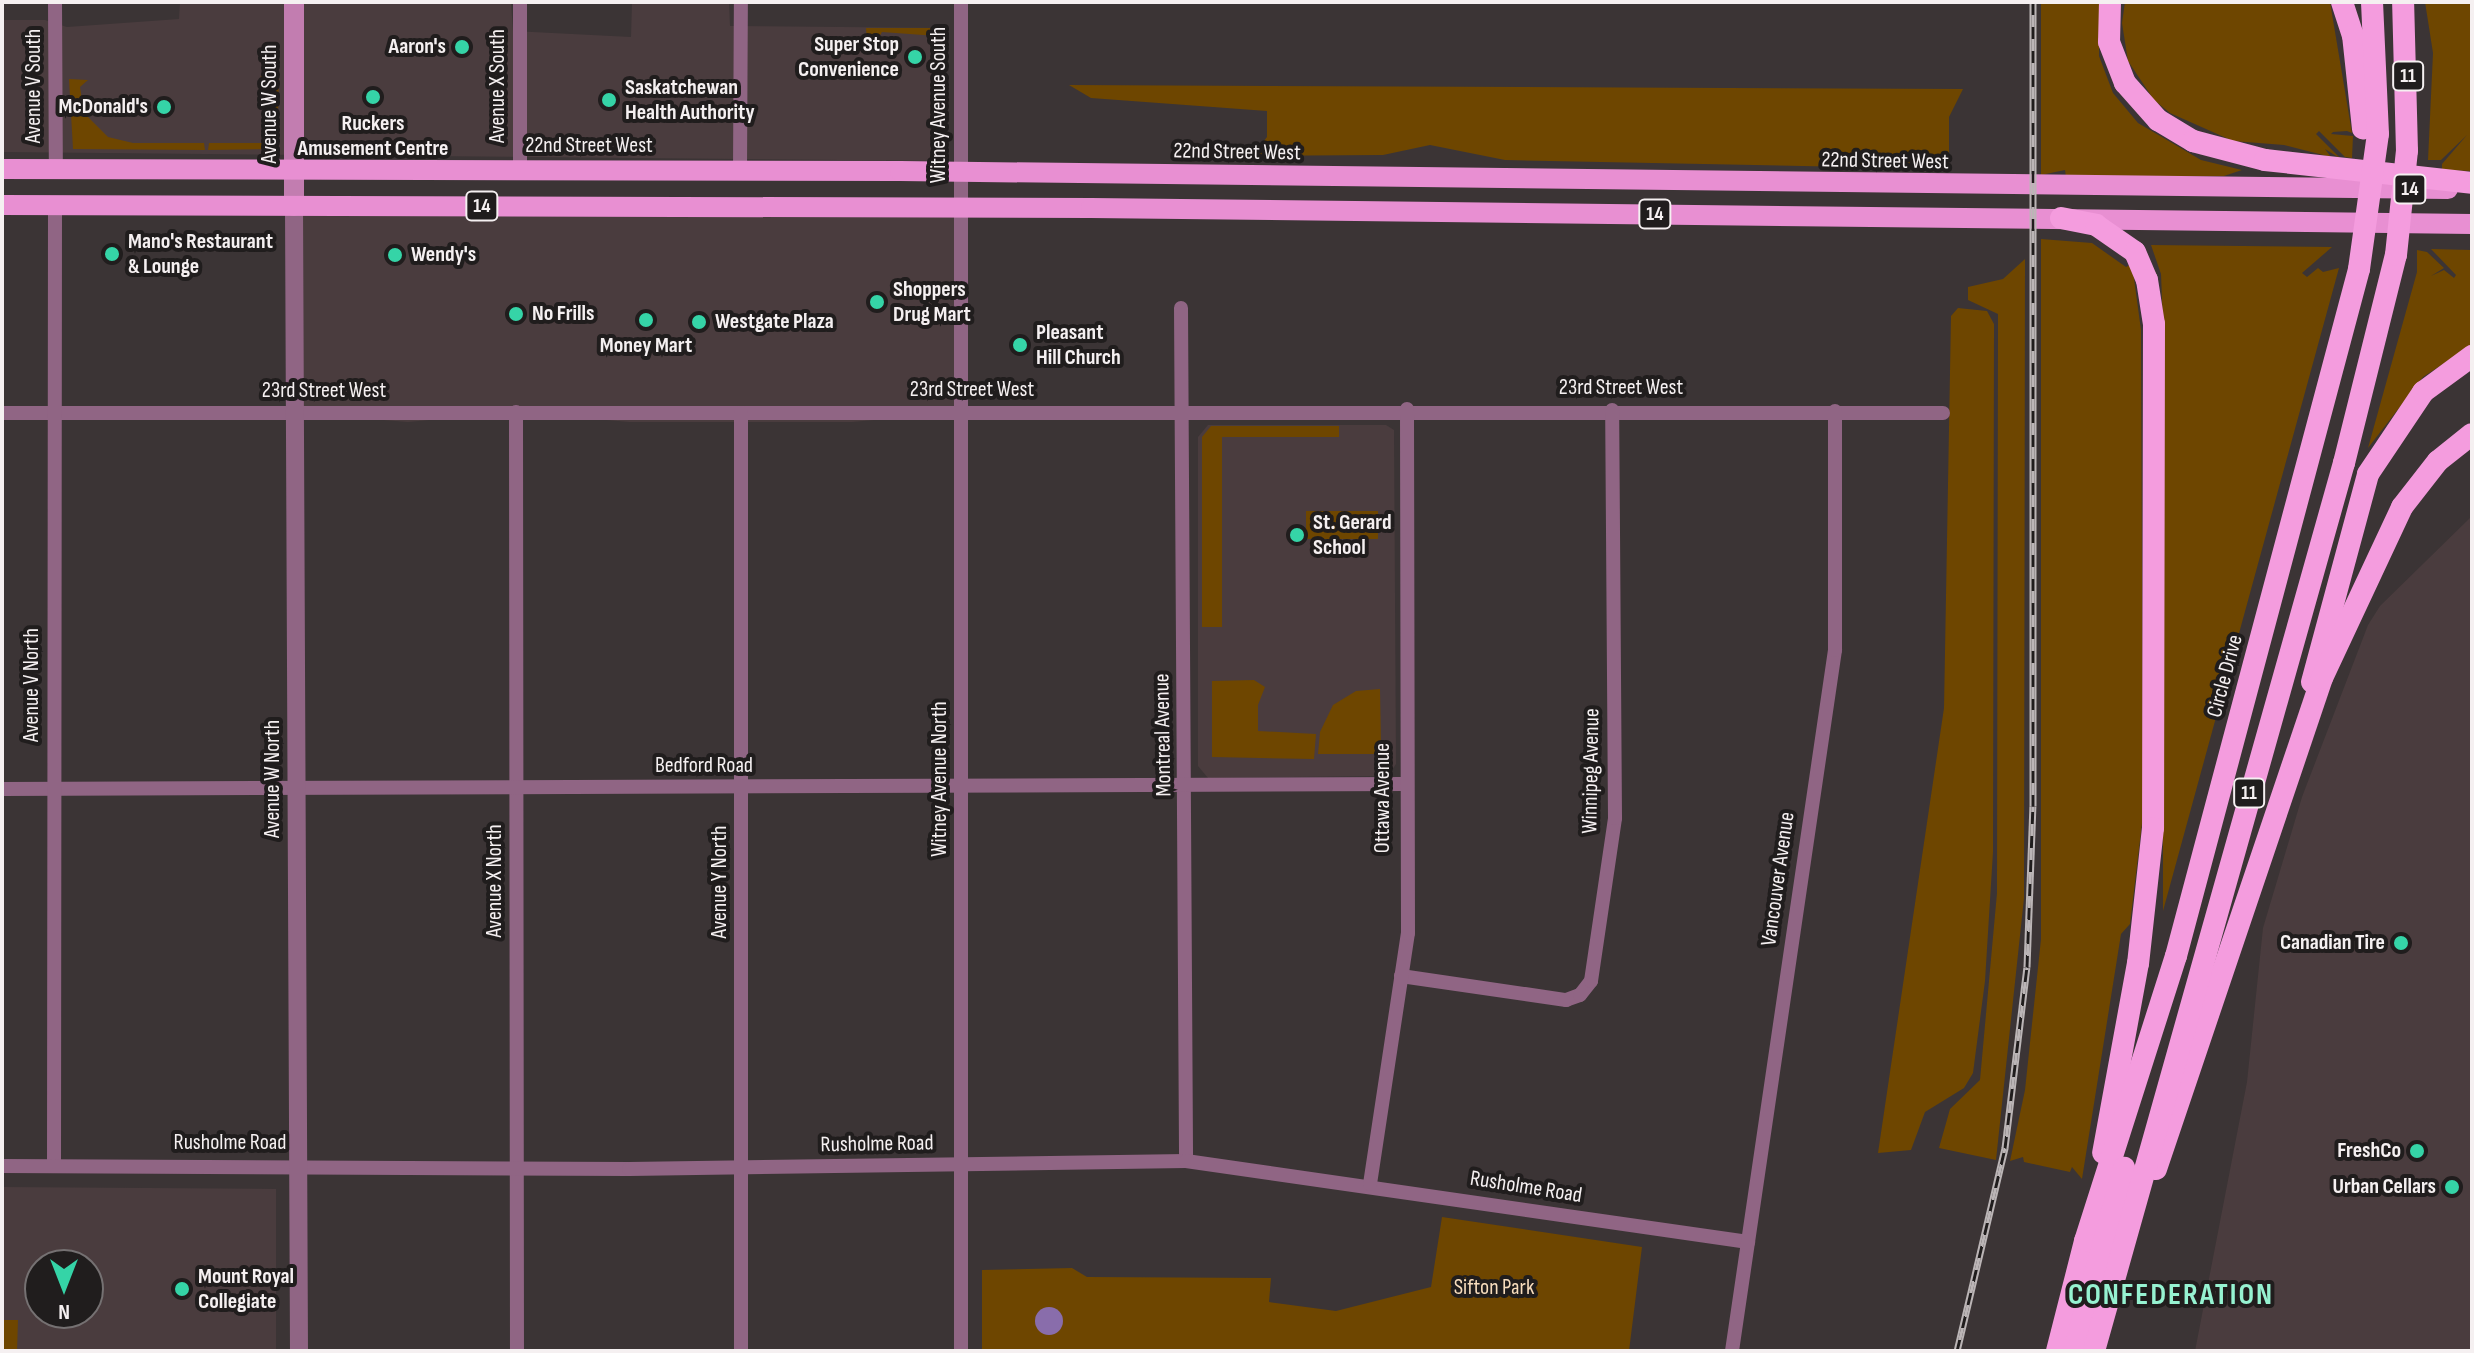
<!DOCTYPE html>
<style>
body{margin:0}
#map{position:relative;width:2474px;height:1353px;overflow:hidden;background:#3b3435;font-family:"Sofia Sans Condensed",sans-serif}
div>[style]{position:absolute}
.built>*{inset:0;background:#4a3c3e}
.green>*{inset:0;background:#6e4600}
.water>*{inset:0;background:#896dab}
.round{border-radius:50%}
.minor>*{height:14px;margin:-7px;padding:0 7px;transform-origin:7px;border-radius:7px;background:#906584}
.tertiary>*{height:18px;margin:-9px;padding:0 9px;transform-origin:9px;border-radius:9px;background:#906584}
.secondary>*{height:20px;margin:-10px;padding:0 10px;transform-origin:10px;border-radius:10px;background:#c27db0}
.primary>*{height:20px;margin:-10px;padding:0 10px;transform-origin:10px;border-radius:10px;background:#e88fd2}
.trunk>*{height:22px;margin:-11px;padding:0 11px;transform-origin:11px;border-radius:11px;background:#f49cde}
.rail>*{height:7px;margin-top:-3.5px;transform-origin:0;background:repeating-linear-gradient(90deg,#201d1d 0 12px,#bbb5b6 0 24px);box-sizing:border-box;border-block:2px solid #bbb5b6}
.dots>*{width:22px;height:22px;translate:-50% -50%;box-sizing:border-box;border:4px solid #201d1d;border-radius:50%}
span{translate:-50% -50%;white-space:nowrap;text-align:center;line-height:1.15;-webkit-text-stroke:8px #201d1d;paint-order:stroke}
.shield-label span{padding:2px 6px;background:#201d1d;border:2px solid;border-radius:6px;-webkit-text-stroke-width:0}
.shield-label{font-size:20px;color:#f5f0f1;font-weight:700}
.poi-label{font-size:22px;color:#f5f0f1;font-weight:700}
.right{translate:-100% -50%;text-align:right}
.left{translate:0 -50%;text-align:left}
.street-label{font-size:22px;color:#f5f0f1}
.park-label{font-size:22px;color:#f8ddbd}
.district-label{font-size:30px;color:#96f2d1;font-weight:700;letter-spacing:2px}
.frame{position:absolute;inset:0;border:4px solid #f5f0f1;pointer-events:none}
.north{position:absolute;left:24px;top:1249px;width:80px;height:80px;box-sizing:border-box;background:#201d1d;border:2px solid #757172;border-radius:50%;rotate:180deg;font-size:22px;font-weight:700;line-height:32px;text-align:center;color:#f5f0f1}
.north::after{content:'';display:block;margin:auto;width:28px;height:36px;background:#35d4a7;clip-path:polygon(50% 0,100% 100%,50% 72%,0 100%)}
</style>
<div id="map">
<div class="built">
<div style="clip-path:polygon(180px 2px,511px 2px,513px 31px,631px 37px,632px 2px,729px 2px,730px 26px,945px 28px,945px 161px,2px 152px,2px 20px,45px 20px,67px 27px,179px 19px)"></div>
<div style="clip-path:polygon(294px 206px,961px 207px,962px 412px,852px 422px,629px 422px,516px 412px,408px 422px,295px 413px)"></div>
<div style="clip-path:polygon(1208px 425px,1386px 425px,1394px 430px,1396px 764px,1388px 776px,1208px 778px,1198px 766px,1198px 437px)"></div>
<div style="clip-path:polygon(2472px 516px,2472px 1351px,2195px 1351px,2247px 1082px,2263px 928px,2302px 797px,2368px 625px,2380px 606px)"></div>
<div style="clip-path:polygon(evenodd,2px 1187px,276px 1189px,276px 1351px,2px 1351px,2px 1187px,40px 1265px,88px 1265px,88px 1313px,40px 1313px,40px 1265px)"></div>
</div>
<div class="green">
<div style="clip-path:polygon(2041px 2px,2099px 2px,2099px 56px,2113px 93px,2138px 123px,2201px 160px,2242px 170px,2224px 176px,2066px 177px,2065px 170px,2041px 175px)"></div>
<div style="clip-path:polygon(2125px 2px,2330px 2px,2352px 133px,2347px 131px,2333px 132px,2331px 134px,2353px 136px,2352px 158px,2345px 157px,2319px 131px,2316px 134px,2341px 159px,2325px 149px,2331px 157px,2284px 145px,2233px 141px,2170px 113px,2154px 100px,2128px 61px,2122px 23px)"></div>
<div style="clip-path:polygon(2425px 2px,2472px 2px,2472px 171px,2442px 170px,2442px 164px,2467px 135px,2441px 160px,2428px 160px,2433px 53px)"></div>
<div style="clip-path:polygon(866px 28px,945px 28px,945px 78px,939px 78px,937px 36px,882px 32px,875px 44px,867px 44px)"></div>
<div style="clip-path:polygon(268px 71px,279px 74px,277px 149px,208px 150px,209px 143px,273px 143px,273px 78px,260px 77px)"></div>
<div style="clip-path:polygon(69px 79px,88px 80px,80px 87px,84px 113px,108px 137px,133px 143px,204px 143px,205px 150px,73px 149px)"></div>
<div style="clip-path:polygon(1069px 85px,1963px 89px,1949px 117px,1949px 169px,1505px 160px,1430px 145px,1383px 155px,1252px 156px,1267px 137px,1267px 111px,1091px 98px)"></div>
<div style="clip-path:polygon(2041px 239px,2092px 243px,2126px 267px,2132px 264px,2141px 330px,2143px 815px,2130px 924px,2121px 934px,2082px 1179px,2072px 1167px,2070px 1172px,2024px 1162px,2023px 1157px,2010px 1161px,2025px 1090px,2041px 939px)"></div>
<div style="clip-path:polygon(2151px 245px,2332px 247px,2302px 273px,2307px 277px,2318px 268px,2323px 272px,2339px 268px,2163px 911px,2163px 325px,2161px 274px)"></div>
<div style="clip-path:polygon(2431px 249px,2472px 250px,2472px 345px,2423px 377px,2368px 448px,2417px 272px,2417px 250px,2427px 252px,2444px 268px,2431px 276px,2444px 270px,2454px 278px,2456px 275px)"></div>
<div style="clip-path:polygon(2025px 259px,2024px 898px,1996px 1160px,1939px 1148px,1950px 1109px,1980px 1080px,1997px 893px,1998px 314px,1968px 300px,1968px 287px,2003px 279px)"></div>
<div style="clip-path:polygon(1958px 308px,1987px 311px,1994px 324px,1993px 852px,1985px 981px,1973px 1073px,1964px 1088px,1925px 1112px,1911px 1150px,1878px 1153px,1944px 708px,1951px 316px)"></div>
<div style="clip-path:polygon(1211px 426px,1339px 426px,1339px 437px,1222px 437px,1222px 627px,1202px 627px,1202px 437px)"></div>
<div style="clip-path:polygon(1306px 511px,1378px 511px,1378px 539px,1306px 539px)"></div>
<div style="clip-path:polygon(1254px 680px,1265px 687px,1258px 705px,1258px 731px,1316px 734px,1314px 759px,1212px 757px,1212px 681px)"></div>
<div style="clip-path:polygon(1380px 689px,1381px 746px,1374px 754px,1318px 754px,1320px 732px,1333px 705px,1356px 691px)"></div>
<div style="clip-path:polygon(1442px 1217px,1642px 1247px,1629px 1351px,982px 1351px,982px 1270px,1072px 1268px,1087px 1277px,1271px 1278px,1269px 1302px,1336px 1311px,1431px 1287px)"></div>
<div style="clip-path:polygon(2px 1320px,18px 1320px,17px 1351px,2px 1351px)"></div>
</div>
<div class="water">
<div class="round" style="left:1035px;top:1307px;width:28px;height:28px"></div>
</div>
<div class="minor">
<div style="left:55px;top:2px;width:167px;rotate:89.7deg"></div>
<div style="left:520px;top:2px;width:168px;rotate:90deg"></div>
<div style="left:740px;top:171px;width:169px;rotate:-89.7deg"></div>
<div style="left:1181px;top:308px;width:853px;rotate:89.66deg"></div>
<div style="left:516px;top:412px;width:939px;rotate:89.94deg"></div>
<div style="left:2px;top:413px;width:1941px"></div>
<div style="left:2px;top:789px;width:1403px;rotate:-0.2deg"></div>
<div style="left:1401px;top:976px;width:167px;rotate:8.3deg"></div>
<div style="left:1566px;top:1000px;width:15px;rotate:-20deg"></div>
<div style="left:1580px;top:995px;width:18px;rotate:-52deg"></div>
<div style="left:1591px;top:981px;width:165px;rotate:-81.6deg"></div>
<div style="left:1615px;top:818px;width:408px;rotate:-90.4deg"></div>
<div style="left:54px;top:1165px;width:960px;rotate:-89.94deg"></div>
<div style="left:2px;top:1166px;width:627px;rotate:0.27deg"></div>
<div style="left:629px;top:1169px;width:557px;rotate:-0.82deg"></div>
<div style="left:1186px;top:1161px;width:568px;rotate:8.2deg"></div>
<div style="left:1370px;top:1184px;width:254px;rotate:-81.4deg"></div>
<div style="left:1408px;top:933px;width:524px;rotate:-90.11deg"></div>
<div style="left:741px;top:1351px;width:938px;rotate:-90deg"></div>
<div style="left:961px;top:1351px;width:1349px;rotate:-90deg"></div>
<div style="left:1732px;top:1351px;width:709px;rotate:-81.64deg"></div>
<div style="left:1835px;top:650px;width:239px;rotate:-90deg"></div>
</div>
<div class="tertiary">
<div style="left:294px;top:206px;width:1145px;rotate:89.75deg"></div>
</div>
<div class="secondary">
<div style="left:294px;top:206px;width:204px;rotate:-90deg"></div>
</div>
<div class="primary">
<div style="left:2px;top:169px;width:898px;rotate:0.13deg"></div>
<div style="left:900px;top:171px;width:1548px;rotate:0.67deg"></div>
<div style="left:2px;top:205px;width:1089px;rotate:0.16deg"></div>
<div style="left:1091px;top:208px;width:1381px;rotate:0.66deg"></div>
</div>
<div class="trunk">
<div style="left:2110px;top:2px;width:40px;rotate:91.4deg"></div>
<div style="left:2109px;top:42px;width:44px;rotate:68.7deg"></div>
<div style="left:2125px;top:83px;width:50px;rotate:48.3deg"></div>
<div style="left:2158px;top:120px;width:41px;rotate:31deg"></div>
<div style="left:2193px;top:141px;width:74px;rotate:14.8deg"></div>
<div style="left:2265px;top:160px;width:208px;rotate:6.3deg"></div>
<div style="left:2342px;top:2px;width:35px;rotate:72deg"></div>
<div style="left:2353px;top:35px;width:94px;rotate:83.9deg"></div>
<div style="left:2061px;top:218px;width:36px;rotate:11deg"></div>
<div style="left:2096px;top:225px;width:47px;rotate:34.7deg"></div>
<div style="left:2135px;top:252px;width:30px;rotate:67deg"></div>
<div style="left:2147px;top:280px;width:45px;rotate:81deg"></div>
<div style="left:2154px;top:324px;width:504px;rotate:90.11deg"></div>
<div style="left:2153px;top:828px;width:136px;rotate:96.3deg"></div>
<div style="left:2138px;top:963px;width:193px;rotate:100.4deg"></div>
<div style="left:2312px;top:682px;width:215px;rotate:-74.9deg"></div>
<div style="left:2368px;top:474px;width:99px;rotate:-56.1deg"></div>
<div style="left:2423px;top:392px;width:61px;rotate:-36.3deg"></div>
<div style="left:2156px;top:1169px;width:518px;rotate:-71.32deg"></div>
<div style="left:2322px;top:678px;width:189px;rotate:-64.9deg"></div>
<div style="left:2402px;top:507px;width:58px;rotate:-52deg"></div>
<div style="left:2438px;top:461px;width:43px;rotate:-38.5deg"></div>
<div style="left:2057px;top:1351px;width:114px;rotate:-75.7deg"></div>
<div style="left:2085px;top:1241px;width:299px;rotate:-72.3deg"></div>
<div style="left:2176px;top:956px;width:711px;rotate:-75.08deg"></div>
<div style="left:2359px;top:269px;width:136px;rotate:-82deg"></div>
<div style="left:2378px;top:134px;width:132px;rotate:-92.6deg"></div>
<div style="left:2074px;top:1351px;width:190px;rotate:-74.7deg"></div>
<div style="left:2094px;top:1351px;width:923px;rotate:-74.28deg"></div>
<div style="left:2344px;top:463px;width:214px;rotate:-76deg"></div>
<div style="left:2396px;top:255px;width:105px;rotate:-84deg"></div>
<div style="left:2407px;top:151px;width:149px;rotate:-91.5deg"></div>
</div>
<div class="rail">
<div style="left:1957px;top:1351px;width:209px;rotate:-76.7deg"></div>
<div style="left:2005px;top:1148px;width:182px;rotate:-83.1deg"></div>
<div style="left:2027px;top:967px;width:161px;rotate:-87.9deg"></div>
<div style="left:2033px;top:806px;width:804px;rotate:-90deg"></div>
</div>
<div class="dots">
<div style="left:462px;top:47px;background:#35d4a7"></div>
<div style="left:915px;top:57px;background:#35d4a7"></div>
<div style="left:373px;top:97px;background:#35d4a7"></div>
<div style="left:609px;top:100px;background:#35d4a7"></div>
<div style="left:164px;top:107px;background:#35d4a7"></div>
<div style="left:112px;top:254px;background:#35d4a7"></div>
<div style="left:395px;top:255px;background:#35d4a7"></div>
<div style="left:877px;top:302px;background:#35d4a7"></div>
<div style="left:516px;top:314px;background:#35d4a7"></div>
<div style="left:646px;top:320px;background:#35d4a7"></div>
<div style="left:699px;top:322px;background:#35d4a7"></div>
<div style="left:1020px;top:345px;background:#35d4a7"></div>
<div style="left:1297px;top:535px;background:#35d4a7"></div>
<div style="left:2401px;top:943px;background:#35d4a7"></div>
<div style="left:2417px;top:1151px;background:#35d4a7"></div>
<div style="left:2452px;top:1187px;background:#35d4a7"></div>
<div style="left:182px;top:1289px;background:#35d4a7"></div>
</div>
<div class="shield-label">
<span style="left:2408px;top:76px">11</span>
<span style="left:2410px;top:189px">14</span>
<span style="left:482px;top:206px">14</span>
<span style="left:1655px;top:214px">14</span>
<span style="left:2249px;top:793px">11</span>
</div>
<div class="poi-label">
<span class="right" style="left:899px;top:57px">Super Stop<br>Convenience</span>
<span class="right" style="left:446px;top:47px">Aaron's</span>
<span class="left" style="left:625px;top:100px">Saskatchewan<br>Health Authority</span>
<span class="right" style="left:148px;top:107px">McDonald's</span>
<span style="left:373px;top:136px">Ruckers<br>Amusement Centre</span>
<span class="left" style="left:128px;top:254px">Mano's Restaurant<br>&amp; Lounge</span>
<span class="left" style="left:411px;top:255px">Wendy's</span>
<span class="left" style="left:893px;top:302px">Shoppers<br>Drug Mart</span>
<span class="left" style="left:532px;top:314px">No Frills</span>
<span class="left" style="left:715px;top:322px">Westgate Plaza</span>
<span class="left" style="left:1036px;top:345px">Pleasant<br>Hill Church</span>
<span style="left:646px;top:346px">Money Mart</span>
<span class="left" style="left:1313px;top:535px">St. Gerard<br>School</span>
<span class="right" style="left:2385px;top:943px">Canadian Tire</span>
<span class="right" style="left:2401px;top:1151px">FreshCo</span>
<span class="right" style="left:2436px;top:1187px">Urban Cellars</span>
<span class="left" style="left:198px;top:1289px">Mount Royal<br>Collegiate</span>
</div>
<div class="street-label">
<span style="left:34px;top:86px;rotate:-90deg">Avenue V South</span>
<span style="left:498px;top:86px;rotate:-90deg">Avenue X South</span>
<span style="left:270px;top:104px;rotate:-90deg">Avenue W South</span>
<span style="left:939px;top:105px;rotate:-90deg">Witney Avenue South</span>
<span style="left:589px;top:146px">22nd Street West</span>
<span style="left:1237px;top:152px;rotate:1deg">22nd Street West</span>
<span style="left:1885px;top:161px;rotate:1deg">22nd Street West</span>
<span style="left:1621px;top:388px">23rd Street West</span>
<span style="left:972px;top:390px">23rd Street West</span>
<span style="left:324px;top:391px">23rd Street West</span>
<span style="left:2225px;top:676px;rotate:-75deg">Circle Drive</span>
<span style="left:32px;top:685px;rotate:-90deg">Avenue V North</span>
<span style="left:1163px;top:735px;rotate:-91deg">Montreal Avenue</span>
<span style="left:704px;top:766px">Bedford Road</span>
<span style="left:1591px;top:771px;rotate:-89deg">Winnipeg Avenue</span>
<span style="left:273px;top:779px;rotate:-90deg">Avenue W North</span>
<span style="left:940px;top:779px;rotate:-90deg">Witney Avenue North</span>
<span style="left:1383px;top:798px;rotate:-90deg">Ottawa Avenue</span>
<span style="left:1778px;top:879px;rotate:-82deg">Vancouver Avenue</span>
<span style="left:495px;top:881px;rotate:-90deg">Avenue X North</span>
<span style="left:720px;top:882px;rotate:-90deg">Avenue Y North</span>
<span style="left:230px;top:1143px">Rusholme Road</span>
<span style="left:877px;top:1144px;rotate:-1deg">Rusholme Road</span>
<span style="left:1526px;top:1187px;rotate:9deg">Rusholme Road</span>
</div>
<div class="park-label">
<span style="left:1494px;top:1288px">Sifton Park</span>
</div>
<div class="district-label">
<span style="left:2171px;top:1295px">CONFEDERATION</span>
</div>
<div class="frame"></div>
<div class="north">N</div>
</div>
